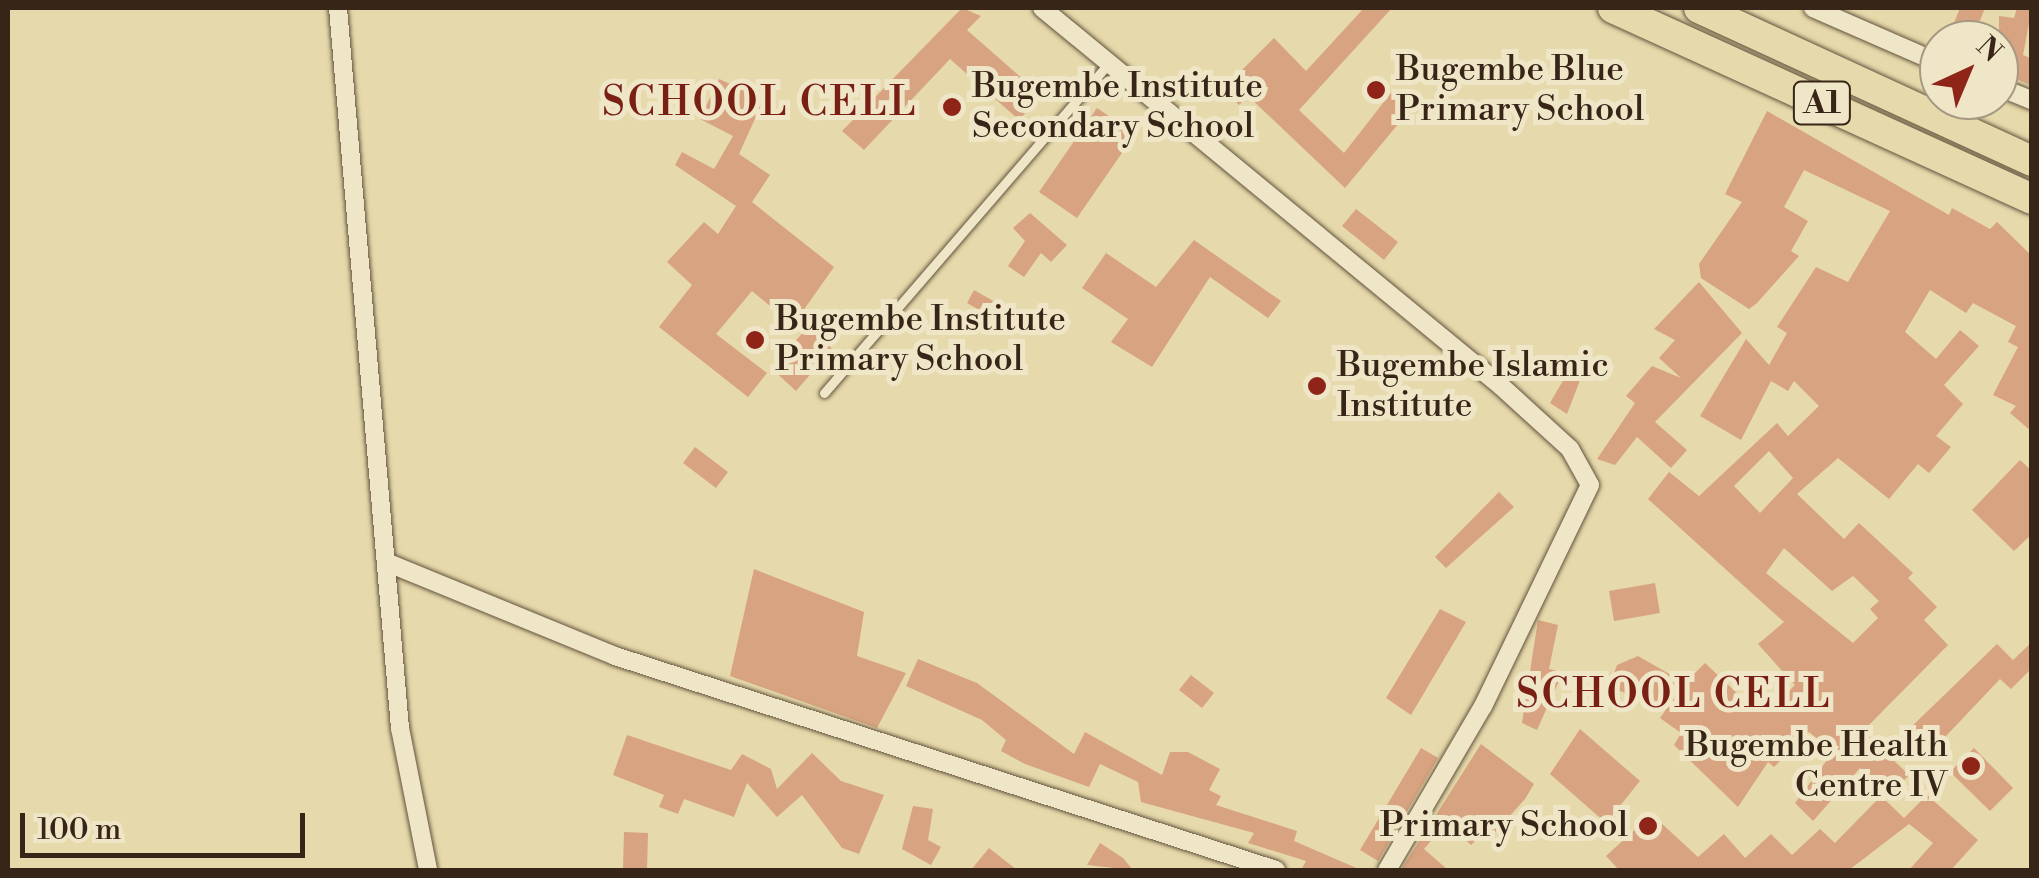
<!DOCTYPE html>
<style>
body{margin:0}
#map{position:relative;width:2039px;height:878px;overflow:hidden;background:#e6d9ab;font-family:"Libre Bodoni",serif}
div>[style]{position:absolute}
.building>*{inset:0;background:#d8a381}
.roads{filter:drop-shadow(0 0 2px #63533d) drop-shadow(0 0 2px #63533d)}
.service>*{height:9px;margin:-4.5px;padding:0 4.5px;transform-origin:4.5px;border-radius:4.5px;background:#efe6c8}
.minor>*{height:18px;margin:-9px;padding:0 9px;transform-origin:9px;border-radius:9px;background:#efe6c8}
.trunk>*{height:30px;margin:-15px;padding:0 15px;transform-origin:15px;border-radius:15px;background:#e6d9ab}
.dots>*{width:28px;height:28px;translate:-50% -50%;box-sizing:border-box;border:5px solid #efe6c8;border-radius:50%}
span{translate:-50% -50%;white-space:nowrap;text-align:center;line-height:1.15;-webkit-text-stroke:10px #efe6c8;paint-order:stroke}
.shield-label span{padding:2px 8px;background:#efe6c8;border:2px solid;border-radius:8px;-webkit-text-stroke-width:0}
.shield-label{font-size:32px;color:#372618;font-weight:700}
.poi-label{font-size:35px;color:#372618}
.left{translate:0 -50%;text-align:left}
.right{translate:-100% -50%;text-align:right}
.quarter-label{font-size:40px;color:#7a1f14;letter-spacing:2.5px}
.frame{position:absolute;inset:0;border:10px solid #372618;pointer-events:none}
.north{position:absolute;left:1919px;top:20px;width:100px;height:100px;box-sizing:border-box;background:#efe6c8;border:2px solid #a59982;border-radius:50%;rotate:44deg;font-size:28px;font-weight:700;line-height:40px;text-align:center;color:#372618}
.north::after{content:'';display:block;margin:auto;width:35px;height:45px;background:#8f2418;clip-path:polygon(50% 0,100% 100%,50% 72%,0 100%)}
.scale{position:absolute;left:20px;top:813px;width:285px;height:45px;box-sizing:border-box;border:5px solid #372618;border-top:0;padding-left:12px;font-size:30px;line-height:35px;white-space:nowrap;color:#372618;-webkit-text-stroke:8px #efe6c8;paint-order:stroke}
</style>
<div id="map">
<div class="building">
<div style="clip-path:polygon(962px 8px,981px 16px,967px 30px,1041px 95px,1019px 120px,950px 59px,864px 150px,842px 131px)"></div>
<div style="clip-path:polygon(1364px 8px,1392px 8px,1299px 110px,1344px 153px,1394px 89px,1414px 105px,1345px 188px,1248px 96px,1239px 105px,1223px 89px,1274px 38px,1306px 71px)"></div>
<div style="clip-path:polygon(1960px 8px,1985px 8px,1972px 40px,1947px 40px)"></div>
<div style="clip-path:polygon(2017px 8px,2032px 8px,2023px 55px,2032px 59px,2032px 86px,1999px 71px,1999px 16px,2014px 18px)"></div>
<div style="clip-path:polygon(719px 79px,764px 99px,739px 154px,770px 175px,752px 202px,834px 267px,793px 325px,752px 291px,716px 334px,767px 373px,748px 397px,659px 327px,692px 285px,667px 262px,704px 222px,718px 234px,736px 206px,675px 165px,682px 152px,714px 169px,733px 136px,700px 119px)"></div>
<div style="clip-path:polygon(1097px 108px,1135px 134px,1077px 218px,1039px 192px)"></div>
<div style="clip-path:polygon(evenodd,1767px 111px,1949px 215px,1952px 208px,1990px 229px,1997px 222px,2032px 256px,2032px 432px,2010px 413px,2016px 406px,1993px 395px,2018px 347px,2008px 342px,2016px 326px,1973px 303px,1966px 313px,1930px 290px,1905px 332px,1936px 359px,1960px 330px,1979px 346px,1944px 385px,1963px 404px,1936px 436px,1951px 447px,1929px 473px,1918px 464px,1889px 499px,1838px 458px,1797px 494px,1844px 539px,1859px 523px,1913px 573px,1908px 578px,1937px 607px,1924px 620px,1948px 645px,1863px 731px,1909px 775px,1889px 796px,1860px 768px,1813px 821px,1795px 803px,1833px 752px,1809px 732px,1774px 767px,1768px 762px,1738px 807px,1674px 745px,1681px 733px,1660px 718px,1667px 708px,1609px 687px,1617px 665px,1638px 656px,1685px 683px,1705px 663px,1741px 697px,1753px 684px,1774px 706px,1795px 685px,1758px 644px,1784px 622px,1648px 499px,1669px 472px,1699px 496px,1777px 423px,1788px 436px,1819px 406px,1794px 381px,1788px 391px,1771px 381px,1741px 440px,1700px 416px,1746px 339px,1769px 365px,1787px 333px,1777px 327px,1816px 267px,1848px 282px,1890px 211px,1804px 170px,1784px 207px,1808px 221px,1791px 251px,1799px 256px,1757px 303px,1749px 309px,1701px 278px,1699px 264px,1742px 202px,1725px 194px,1767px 111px,1769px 451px,1793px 478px,1760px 513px,1734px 486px,1769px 451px,1767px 111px,1784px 548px,1832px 591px,1853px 576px,1879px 601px,1870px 609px,1878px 618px,1853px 643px,1766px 573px,1784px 548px)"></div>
<div style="clip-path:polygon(1356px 209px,1398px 242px,1384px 260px,1342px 226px)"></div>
<div style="clip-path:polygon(1030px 213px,1067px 245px,1051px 262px,1041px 253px,1024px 277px,1008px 266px,1025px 241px,1013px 228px)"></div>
<div style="clip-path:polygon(1194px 240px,1281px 301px,1268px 318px,1210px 277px,1152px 367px,1111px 342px,1128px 319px,1082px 288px,1106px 253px,1156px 287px)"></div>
<div style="clip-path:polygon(1699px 282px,1742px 333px,1655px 422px,1687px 450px,1671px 468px,1637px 437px,1615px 465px,1597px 459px,1635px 403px,1626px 396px,1652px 366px,1681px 378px,1659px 358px,1675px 340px,1654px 329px)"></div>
<div style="clip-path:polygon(974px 290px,1009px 310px,1002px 323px,967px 303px)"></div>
<div style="clip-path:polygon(808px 327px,832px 349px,796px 391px,771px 368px)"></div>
<div style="clip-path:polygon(1568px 372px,1580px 380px,1567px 414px,1550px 403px)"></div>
<div style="clip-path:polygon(695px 447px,728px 472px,716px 488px,683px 463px)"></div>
<div style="clip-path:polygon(2020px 460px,2032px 471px,2032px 534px,2014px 551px,1972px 510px)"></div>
<div style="clip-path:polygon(1499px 492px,1514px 507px,1446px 568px,1435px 557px)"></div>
<div style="clip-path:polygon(754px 569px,864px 612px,857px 656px,906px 673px,877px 728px,730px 676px)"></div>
<div style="clip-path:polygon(1655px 583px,1660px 613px,1614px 621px,1609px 591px)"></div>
<div style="clip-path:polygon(1440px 609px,1466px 622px,1411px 715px,1386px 698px)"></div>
<div style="clip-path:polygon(1538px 620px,1558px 625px,1549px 669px,1563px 672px,1537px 730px,1522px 723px)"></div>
<div style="clip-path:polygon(2032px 642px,2032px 668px,2011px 689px,2000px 679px,1929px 754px,1906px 732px,1997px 644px,2013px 660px)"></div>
<div style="clip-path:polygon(918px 659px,977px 683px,1074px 754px,1085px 732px,1162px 775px,1170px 752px,1188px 752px,1220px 769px,1209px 790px,1221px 796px,1216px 805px,1297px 831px,1294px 841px,1361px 870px,1301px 870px,1306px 861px,1248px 843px,1254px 833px,1141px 802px,1138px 782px,1100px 764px,1089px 787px,1025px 764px,1001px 751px,1006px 740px,982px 720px,906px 686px)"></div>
<div style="clip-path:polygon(1191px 675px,1214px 693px,1202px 708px,1179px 690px)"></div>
<div style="clip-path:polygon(1580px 729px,1640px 781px,1606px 823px,1550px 774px)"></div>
<div style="clip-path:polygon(627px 735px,731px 770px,742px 754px,771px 769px,777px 789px,812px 753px,841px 781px,884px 795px,859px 854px,842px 848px,802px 795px,777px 817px,747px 783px,734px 817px,684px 799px,678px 814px,659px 807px,664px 795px,613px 775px)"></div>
<div style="clip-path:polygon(1481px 744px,1534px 784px,1525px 799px,1489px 839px,1483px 833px,1471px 845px,1447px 822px,1424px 849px,1448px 870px,1401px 870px)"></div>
<div style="clip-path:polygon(1421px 748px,1438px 758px,1378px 861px,1360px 850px)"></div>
<div style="clip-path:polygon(1974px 748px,2013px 788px,1990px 811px,1950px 772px)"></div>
<div style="clip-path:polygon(1927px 795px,1978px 840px,1951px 870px,1909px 870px,1933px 843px,1909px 824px,1849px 870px,1619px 870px,1606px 856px,1640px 825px,1649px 835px,1660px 822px,1698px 857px,1724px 834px,1745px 858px,1771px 834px,1792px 855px,1820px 829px,1835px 843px,1881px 796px,1904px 818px)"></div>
<div style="clip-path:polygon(913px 806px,933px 809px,928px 840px,941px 847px,931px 865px,902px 849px)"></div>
<div style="clip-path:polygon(624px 832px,648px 833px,647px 870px,623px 870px)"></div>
<div style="clip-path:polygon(1100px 843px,1123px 858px,1133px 870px,1087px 865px)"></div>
<div style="clip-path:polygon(989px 848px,1017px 870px,971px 870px)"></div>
</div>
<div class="roads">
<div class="service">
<div style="left:824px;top:393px;width:437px;rotate:-49.2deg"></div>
</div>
<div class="minor">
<div style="left:338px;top:8px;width:723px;rotate:85.08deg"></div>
<div style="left:400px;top:728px;width:145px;rotate:78.8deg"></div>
<div style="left:1042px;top:8px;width:595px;rotate:39.47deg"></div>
<div style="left:1501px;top:386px;width:93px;rotate:42.4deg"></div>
<div style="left:1570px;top:449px;width:41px;rotate:60.9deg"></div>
<div style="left:1590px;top:485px;width:246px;rotate:115.8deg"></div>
<div style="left:1483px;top:706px;width:190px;rotate:120.3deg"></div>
<div style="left:1813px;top:8px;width:137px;rotate:23.6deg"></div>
<div style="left:1999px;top:87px;width:35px;rotate:22deg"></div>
<div style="left:386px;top:562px;width:248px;rotate:22.3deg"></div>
<div style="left:615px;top:656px;width:695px;rotate:17.94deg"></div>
</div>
<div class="trunk">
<div style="left:1613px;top:8px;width:460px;rotate:24.5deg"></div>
<div style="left:1699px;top:8px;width:366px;rotate:24.7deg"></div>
</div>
</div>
<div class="dots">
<div style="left:1376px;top:90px;background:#8f2418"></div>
<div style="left:952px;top:107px;background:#8f2418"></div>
<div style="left:755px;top:340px;background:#8f2418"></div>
<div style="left:1317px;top:386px;background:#8f2418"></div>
<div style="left:1971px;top:766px;background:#8f2418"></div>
<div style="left:1648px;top:826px;background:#8f2418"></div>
</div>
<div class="shield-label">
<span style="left:1822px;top:103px">A1</span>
</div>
<div class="poi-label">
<span class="left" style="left:1396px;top:90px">Bugembe Blue<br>Primary School</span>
<span class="left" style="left:972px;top:107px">Bugembe Institute<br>Secondary School</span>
<span class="left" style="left:775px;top:340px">Bugembe Institute<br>Primary School</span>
<span class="left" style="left:1337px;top:386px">Bugembe Islamic<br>Institute</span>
<span class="right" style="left:1948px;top:766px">Bugembe Health<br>Centre IV</span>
<span class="right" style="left:1628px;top:826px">Primary School</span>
</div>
<div class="quarter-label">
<span style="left:760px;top:103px">SCHOOL CELL</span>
<span style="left:1674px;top:695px">SCHOOL CELL</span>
</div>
<div class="frame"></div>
<div class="north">N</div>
<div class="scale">100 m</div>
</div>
